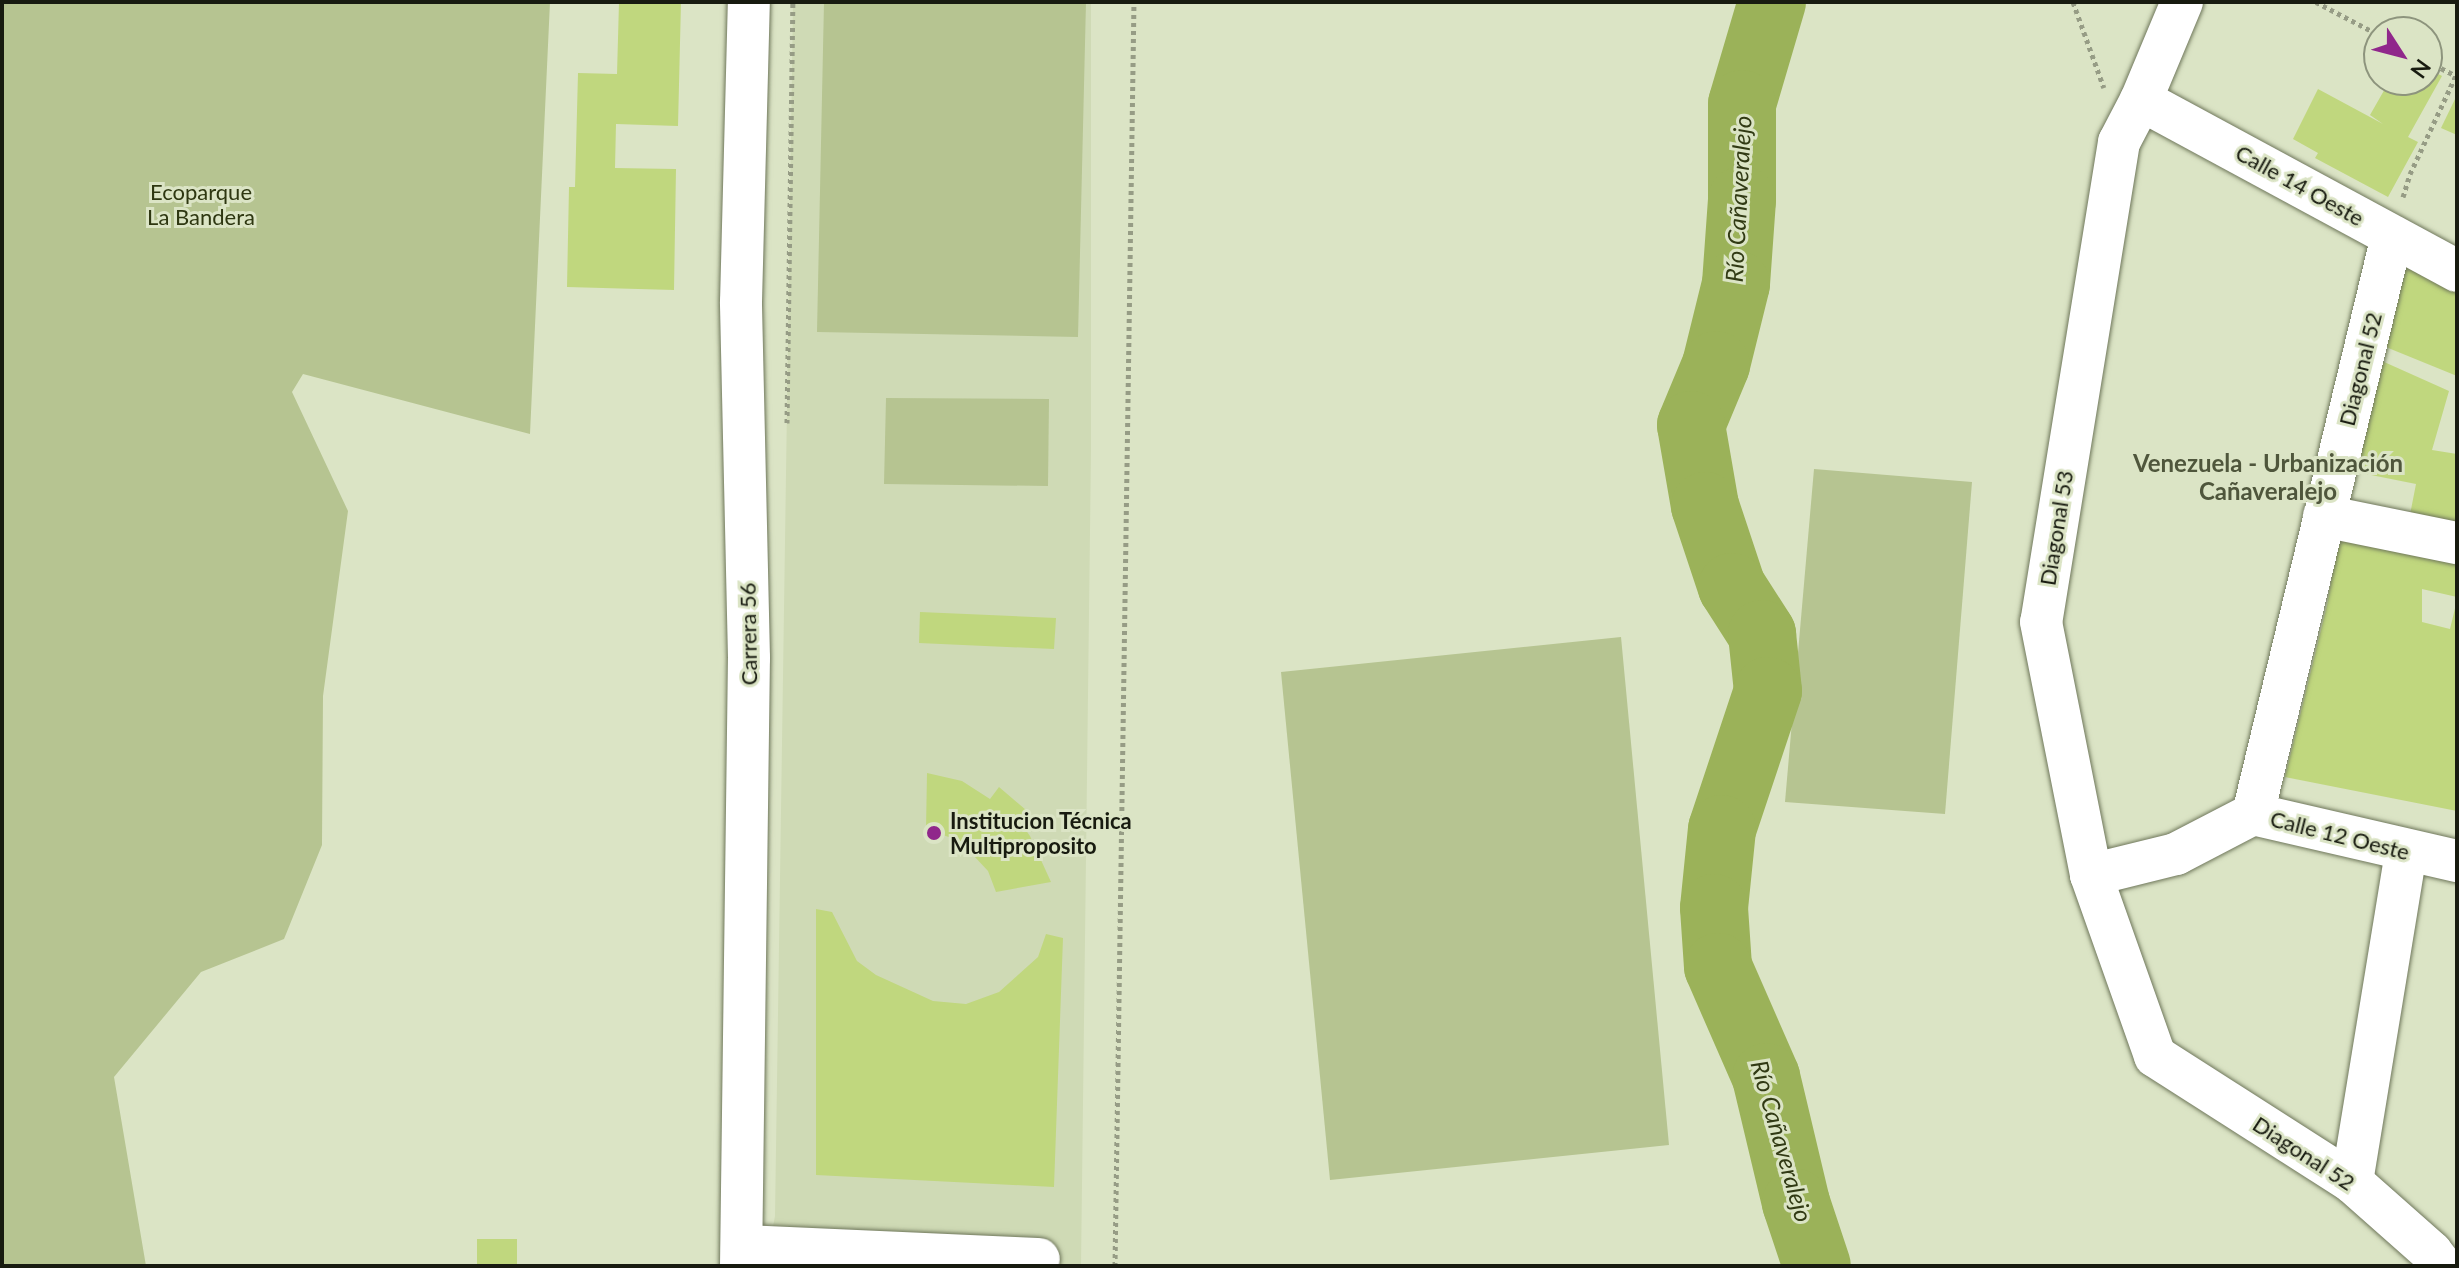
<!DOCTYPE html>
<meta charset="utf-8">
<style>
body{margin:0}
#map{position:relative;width:2459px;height:1268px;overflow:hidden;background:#dbe4c5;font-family:Lato,sans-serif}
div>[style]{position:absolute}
.built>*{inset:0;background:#cfdab5}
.green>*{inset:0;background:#b6c491}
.river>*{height:68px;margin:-34px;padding:0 34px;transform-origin:34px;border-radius:34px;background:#9bb259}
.building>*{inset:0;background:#c0d77e}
.path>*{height:5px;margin-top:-2.5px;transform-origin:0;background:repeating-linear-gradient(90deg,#969c85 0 4px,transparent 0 8px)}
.roads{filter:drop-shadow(0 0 2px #6f775b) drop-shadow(0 0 2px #6f775b)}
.minor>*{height:42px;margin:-21px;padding:0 21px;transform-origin:21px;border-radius:21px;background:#fff}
.dots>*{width:22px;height:22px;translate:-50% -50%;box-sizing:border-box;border:4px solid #dbe4c5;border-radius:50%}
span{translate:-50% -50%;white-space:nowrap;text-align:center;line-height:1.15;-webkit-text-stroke:6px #dbe4c5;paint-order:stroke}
.street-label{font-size:22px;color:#181b10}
.park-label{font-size:22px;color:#2e3711}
.poi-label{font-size:22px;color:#181b10;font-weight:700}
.left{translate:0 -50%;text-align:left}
.water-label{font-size:24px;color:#313a14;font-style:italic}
.neighbourhood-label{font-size:24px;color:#4f563c;font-weight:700}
.frame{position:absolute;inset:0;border:4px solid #181b10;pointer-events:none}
.north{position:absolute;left:2363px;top:16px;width:80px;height:80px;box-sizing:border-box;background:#dbe4c5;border:2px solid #8d947d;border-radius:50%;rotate:126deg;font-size:22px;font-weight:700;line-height:32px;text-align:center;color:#181b10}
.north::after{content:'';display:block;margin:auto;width:28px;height:36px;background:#90278b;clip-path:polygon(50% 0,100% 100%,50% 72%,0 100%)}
</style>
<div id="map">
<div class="built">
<div style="clip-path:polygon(793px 2px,1091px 2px,1091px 450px,1081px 1266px,766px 1266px,775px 1216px)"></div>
</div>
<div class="green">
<div style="clip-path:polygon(2px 2px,550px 2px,530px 434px,303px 374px,292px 392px,348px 511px,323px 696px,322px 845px,284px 939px,201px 972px,114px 1077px,146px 1266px,2px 1266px)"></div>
<div style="clip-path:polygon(824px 2px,1086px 2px,1078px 337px,817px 332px)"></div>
<div style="clip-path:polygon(886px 398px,1049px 399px,1048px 486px,884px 484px)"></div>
<div style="clip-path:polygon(1814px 469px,1972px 482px,1945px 814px,1785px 802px)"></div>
<div style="clip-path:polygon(1621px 637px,1669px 1145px,1330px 1180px,1281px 672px)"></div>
</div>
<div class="river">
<div style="left:1772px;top:2px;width:106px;rotate:106.4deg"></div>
<div style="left:1742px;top:104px;width:96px;rotate:90deg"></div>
<div style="left:1742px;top:200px;width:84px;rotate:94.1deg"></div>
<div style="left:1736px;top:284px;width:83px;rotate:103.9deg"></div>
<div style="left:1716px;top:365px;width:65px;rotate:112.6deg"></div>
<div style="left:1691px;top:425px;width:82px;rotate:80.2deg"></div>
<div style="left:1705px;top:506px;width:85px;rotate:71.6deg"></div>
<div style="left:1732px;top:587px;width:56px;rotate:57.4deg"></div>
<div style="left:1762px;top:634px;width:57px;rotate:84deg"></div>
<div style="left:1768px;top:691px;width:145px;rotate:108.4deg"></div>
<div style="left:1722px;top:829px;width:79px;rotate:95.8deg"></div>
<div style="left:1714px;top:908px;width:59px;rotate:86.1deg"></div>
<div style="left:1718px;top:967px;width:120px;rotate:66.4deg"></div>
<div style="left:1766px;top:1077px;width:130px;rotate:76.6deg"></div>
<div style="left:1796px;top:1203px;width:66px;rotate:71.6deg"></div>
</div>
<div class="building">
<div style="clip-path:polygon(619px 2px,681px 2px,678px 126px,616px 124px,615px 168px,676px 169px,674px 290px,567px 287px,569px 187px,575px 187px,578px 73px,617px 74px)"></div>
<div style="clip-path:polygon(2427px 68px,2442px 76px,2408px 137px,2418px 142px,2388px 197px,2315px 158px,2318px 153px,2293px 139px,2318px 89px,2383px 124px,2370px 115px,2390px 80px,2427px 80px)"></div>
<div style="clip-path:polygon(2457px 95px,2457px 135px,2441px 128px)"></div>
<div style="clip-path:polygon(2394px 257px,2457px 291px,2457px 376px,2376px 343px)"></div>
<div style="clip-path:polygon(2373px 357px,2449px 391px,2432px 450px,2457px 454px,2457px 534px,2408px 525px,2416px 484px,2351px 471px)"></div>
<div style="clip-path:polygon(2340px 532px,2457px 557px,2457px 597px,2422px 589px,2422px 622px,2450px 629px,2457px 600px,2457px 811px,2285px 777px,2327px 605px)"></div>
<div style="clip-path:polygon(920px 612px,1056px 618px,1054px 649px,919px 643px)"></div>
<div style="clip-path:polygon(927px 773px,962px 781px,990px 799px,999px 787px,1026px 810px,1018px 819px,1030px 836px,1051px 882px,996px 892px,988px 871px,960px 841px,926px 829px)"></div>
<div style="clip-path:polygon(816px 909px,832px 912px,857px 961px,876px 975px,933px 1001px,966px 1004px,999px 992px,1038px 957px,1046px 934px,1063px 938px,1054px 1187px,816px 1175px)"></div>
<div style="clip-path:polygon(477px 1239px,517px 1239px,517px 1266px,477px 1266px)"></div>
</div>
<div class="path">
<div style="left:2073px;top:2px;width:91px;rotate:70.2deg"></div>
<div style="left:2316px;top:2px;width:71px;rotate:27.6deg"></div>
<div style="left:2427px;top:61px;width:33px;rotate:27deg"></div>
<div style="left:2403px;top:197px;width:24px;rotate:-73deg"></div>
<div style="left:2410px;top:174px;width:111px;rotate:-65deg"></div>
<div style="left:787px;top:423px;width:421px;rotate:-89.2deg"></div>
<div style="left:1115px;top:1266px;width:1264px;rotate:-89.14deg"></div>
</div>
<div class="roads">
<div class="minor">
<div style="left:2182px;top:2px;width:106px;rotate:112.7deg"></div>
<div style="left:2141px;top:100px;width:47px;rotate:117.6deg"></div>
<div style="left:2119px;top:142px;width:486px;rotate:99.2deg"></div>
<div style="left:2041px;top:622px;width:258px;rotate:78.8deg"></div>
<div style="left:2091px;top:875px;width:192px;rotate:70.5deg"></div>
<div style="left:2155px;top:1056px;width:234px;rotate:32.6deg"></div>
<div style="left:2352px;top:1182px;width:106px;rotate:41.5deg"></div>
<div style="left:2431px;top:1252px;width:18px;rotate:52deg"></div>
<div style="left:2141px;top:100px;width:359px;rotate:28.4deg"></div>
<div style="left:2324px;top:516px;width:136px;rotate:11.5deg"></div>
<div style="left:2253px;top:814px;width:594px;rotate:-76.48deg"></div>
<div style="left:2091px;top:875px;width:88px;rotate:-13.9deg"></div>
<div style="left:2176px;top:854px;width:87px;rotate:-27.5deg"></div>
<div style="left:2253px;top:814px;width:209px;rotate:13deg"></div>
<div style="left:2352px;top:1182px;width:335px;rotate:-80.7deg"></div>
<div style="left:742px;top:1246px;width:297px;rotate:2.5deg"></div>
<div style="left:741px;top:1266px;width:608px;rotate:-89.25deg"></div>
<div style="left:749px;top:658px;width:356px;rotate:-91.3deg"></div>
<div style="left:741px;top:302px;width:300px;rotate:-88.5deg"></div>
</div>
</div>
<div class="dots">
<div style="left:934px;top:833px;background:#90278b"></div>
</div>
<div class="street-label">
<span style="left:2300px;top:185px;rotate:29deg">Calle 14 Oeste</span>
<span style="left:2360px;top:369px;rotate:-76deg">Diagonal 52</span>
<span style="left:2056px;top:528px;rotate:-81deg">Diagonal 53</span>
<span style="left:748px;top:634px;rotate:-91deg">Carrera 56</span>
<span style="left:2340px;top:835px;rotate:14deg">Calle 12 Oeste</span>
<span style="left:2304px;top:1153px;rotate:33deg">Diagonal 52</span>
</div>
<div class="park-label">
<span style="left:201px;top:204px">Ecoparque<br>La Bandera</span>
</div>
<div class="poi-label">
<span class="left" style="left:950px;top:833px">Institucion Técnica<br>Multiproposito</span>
</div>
<div class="water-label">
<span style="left:1738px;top:199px;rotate:-87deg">Río Cañaveralejo</span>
<span style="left:1782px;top:1141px;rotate:74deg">Río Cañaveralejo</span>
</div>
<div class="neighbourhood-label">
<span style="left:2268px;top:477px">Venezuela - Urbanización<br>Cañaveralejo</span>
</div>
<div class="frame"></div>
<div class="north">N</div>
</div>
